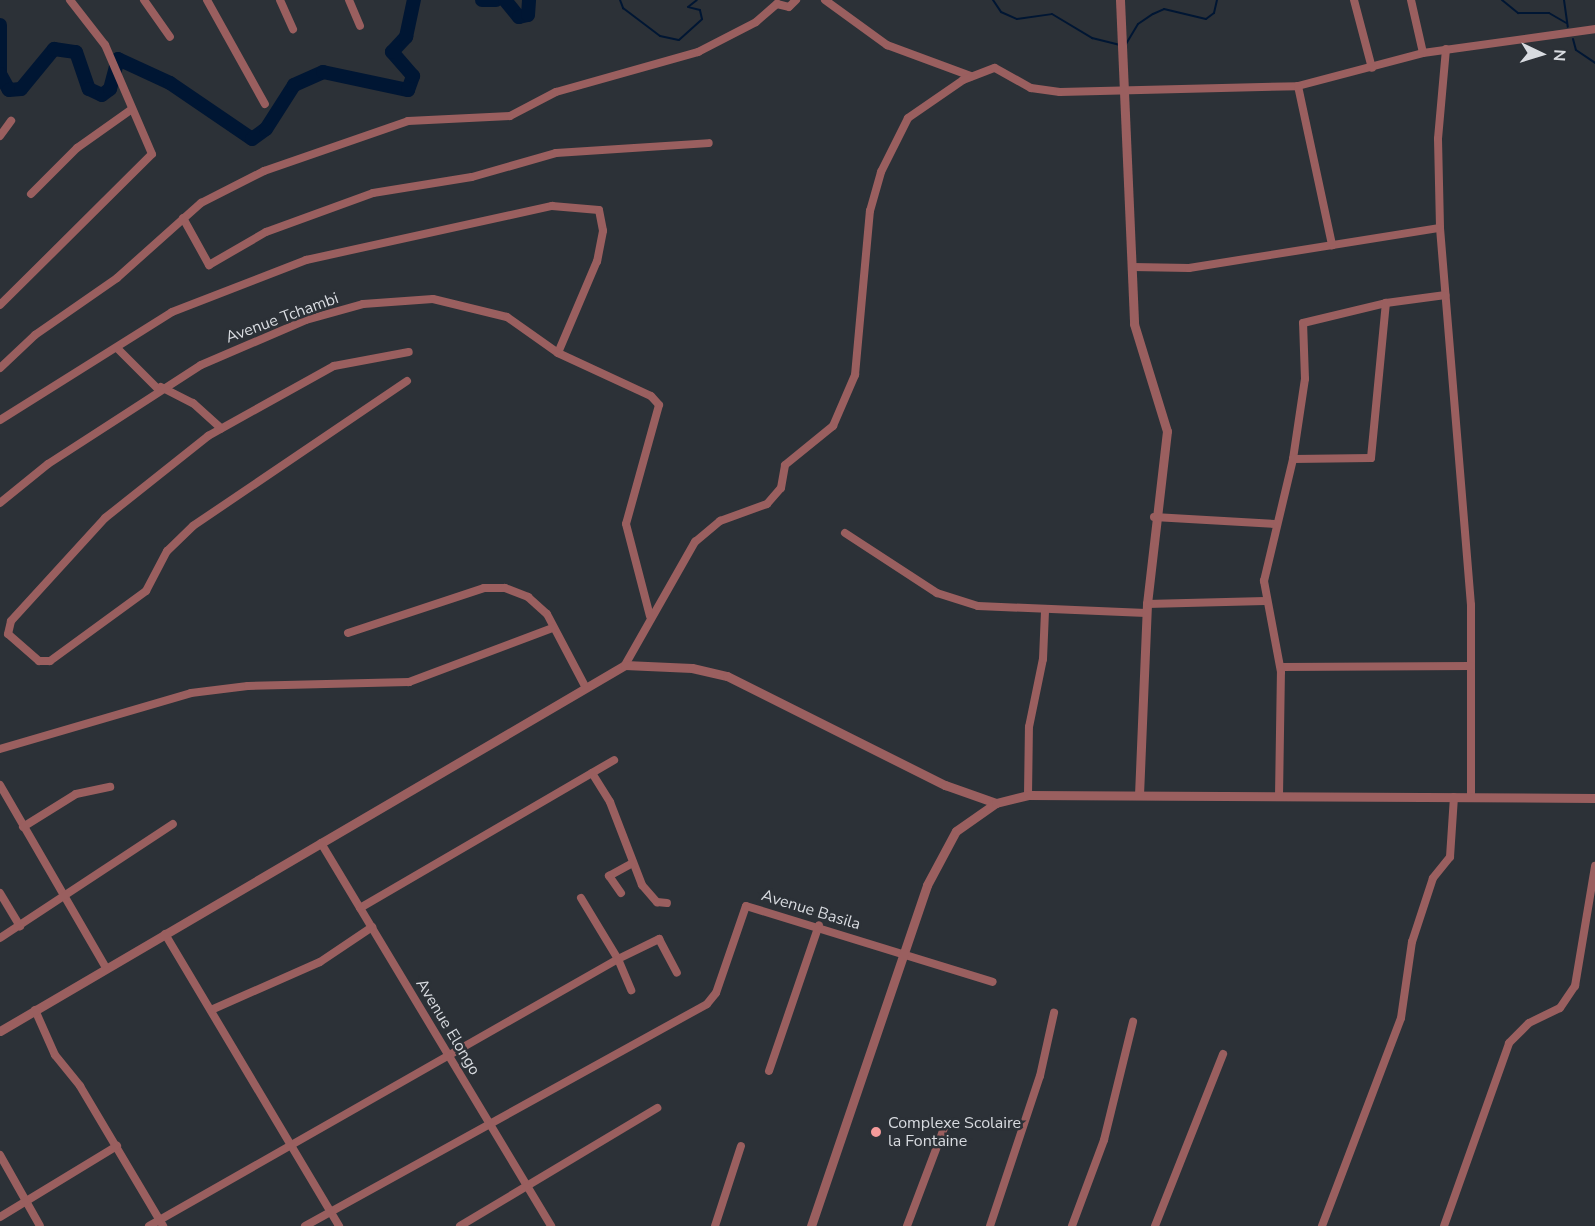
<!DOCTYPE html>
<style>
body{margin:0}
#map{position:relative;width:1595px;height:1226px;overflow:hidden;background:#2c3137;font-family:"Nunito Sans",sans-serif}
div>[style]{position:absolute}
.stream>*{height:2px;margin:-1px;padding:0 1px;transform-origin:1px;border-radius:1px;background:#001633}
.river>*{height:14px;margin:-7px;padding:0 7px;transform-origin:7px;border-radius:7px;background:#001633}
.minor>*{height:8px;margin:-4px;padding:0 4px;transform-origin:4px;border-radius:4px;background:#9a5f5f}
.tertiary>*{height:9px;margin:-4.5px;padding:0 4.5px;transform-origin:4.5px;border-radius:4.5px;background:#9a5f5f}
.dots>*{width:16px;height:16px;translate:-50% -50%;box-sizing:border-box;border:3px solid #2c3137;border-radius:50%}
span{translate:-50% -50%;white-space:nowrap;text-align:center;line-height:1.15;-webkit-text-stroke:5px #2c3137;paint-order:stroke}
.street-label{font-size:16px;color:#d8dbe0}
.poi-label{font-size:16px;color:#d8dbe0}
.left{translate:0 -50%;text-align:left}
.north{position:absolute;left:1511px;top:24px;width:60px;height:60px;-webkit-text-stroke:4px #2c3137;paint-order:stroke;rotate:94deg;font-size:16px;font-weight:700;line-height:24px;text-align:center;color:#d8dbe0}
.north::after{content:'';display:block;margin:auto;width:21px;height:27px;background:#d8dbe0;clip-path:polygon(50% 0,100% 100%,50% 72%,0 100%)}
</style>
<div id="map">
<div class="stream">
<div style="left:620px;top:0;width:9px;rotate:69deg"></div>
<div style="left:623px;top:8px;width:46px;rotate:37.1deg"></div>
<div style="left:660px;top:36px;width:19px;rotate:12deg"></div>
<div style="left:679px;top:40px;width:31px;rotate:-42deg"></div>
<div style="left:702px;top:19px;width:9px;rotate:-103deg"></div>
<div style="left:700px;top:10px;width:12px;rotate:-166deg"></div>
<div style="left:688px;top:7px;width:11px;rotate:-38deg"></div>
<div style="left:993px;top:0;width:14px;rotate:56deg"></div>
<div style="left:1001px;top:12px;width:17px;rotate:24deg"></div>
<div style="left:1017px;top:19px;width:35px;rotate:-8deg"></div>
<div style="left:1052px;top:14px;width:47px;rotate:31deg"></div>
<div style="left:1092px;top:38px;width:29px;rotate:14deg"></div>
<div style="left:1502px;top:0;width:21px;rotate:39deg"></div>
<div style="left:1518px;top:13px;width:31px"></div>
<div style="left:1549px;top:13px;width:20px;rotate:30deg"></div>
<div style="left:1564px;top:0;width:27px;rotate:82deg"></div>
<div style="left:1573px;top:39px;width:11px;rotate:75deg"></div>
<div style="left:1576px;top:50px;width:23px;rotate:34deg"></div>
<div style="left:1126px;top:44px;width:23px;rotate:-59deg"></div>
<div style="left:1138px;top:24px;width:18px;rotate:-34deg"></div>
<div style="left:1153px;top:14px;width:12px;rotate:-24deg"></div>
<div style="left:1164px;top:9px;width:43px;rotate:13.4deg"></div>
<div style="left:1206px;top:19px;width:10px;rotate:-37deg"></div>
<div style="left:1214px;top:13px;width:13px;rotate:-77deg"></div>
</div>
<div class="river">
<div style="left:482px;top:0;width:14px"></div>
<div style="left:505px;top:0;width:22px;rotate:51deg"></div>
<div style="left:519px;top:17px;width:9px;rotate:-13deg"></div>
<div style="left:528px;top:15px;width:15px;rotate:-86deg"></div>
<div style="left:0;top:25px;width:49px;rotate:90deg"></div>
<div style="left:0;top:74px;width:18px;rotate:61deg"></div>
<div style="left:9px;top:90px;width:12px;rotate:-5deg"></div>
<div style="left:21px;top:89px;width:52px;rotate:-50.5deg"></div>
<div style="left:54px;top:49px;width:22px;rotate:8deg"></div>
<div style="left:76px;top:52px;width:39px;rotate:71deg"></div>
<div style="left:89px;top:89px;width:14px;rotate:25deg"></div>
<div style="left:102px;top:95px;width:10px;rotate:-37deg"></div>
<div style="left:110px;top:89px;width:31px;rotate:-75deg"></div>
<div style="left:118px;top:59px;width:57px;rotate:24.8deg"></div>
<div style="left:170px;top:83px;width:99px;rotate:34.3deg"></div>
<div style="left:252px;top:139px;width:17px;rotate:-36deg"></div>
<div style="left:266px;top:129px;width:52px;rotate:-57.5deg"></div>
<div style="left:294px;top:85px;width:32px;rotate:-24deg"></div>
<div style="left:323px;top:72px;width:87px;rotate:12deg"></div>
<div style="left:408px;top:90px;width:15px;rotate:-70deg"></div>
<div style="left:413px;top:76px;width:32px;rotate:-131deg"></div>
<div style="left:392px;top:52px;width:21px;rotate:-47deg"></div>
<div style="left:406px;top:37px;width:38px;rotate:-78deg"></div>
</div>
<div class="minor">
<div style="left:144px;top:0;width:45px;rotate:54.9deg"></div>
<div style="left:207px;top:0;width:119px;rotate:60.9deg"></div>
<div style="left:280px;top:0;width:32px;rotate:66deg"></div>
<div style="left:349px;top:0;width:28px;rotate:67deg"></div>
<div style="left:825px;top:0;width:77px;rotate:36deg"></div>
<div style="left:887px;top:45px;width:90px;rotate:20.3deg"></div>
<div style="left:1354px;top:0;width:70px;rotate:75.2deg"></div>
<div style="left:1411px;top:0;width:54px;rotate:77.2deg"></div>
<div style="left:1446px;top:49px;width:90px;rotate:95.1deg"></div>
<div style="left:1438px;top:139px;width:89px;rotate:88.7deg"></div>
<div style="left:1440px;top:228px;width:378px;rotate:85.3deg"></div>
<div style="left:1471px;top:605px;width:192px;rotate:90deg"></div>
<div style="left:1298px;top:86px;width:129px;rotate:-14.8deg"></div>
<div style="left:1423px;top:53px;width:174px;rotate:-7.9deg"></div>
<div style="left:0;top:136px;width:19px;rotate:-54deg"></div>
<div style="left:31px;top:194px;width:65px;rotate:-45deg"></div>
<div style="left:77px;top:148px;width:67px;rotate:-35.3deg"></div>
<div style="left:183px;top:218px;width:54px;rotate:61deg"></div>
<div style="left:209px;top:265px;width:66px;rotate:-30.1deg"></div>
<div style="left:266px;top:232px;width:114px;rotate:-20deg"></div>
<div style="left:373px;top:193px;width:100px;rotate:-9.2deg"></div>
<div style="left:472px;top:177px;width:87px;rotate:-15.9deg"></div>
<div style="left:556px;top:153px;width:153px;rotate:-3.7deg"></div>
<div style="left:1133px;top:267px;width:56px;rotate:1deg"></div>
<div style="left:1189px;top:268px;width:254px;rotate:-9.1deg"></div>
<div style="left:0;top:305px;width:214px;rotate:-44.8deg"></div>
<div style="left:152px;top:154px;width:119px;rotate:-113.3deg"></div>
<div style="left:105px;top:45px;width:57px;rotate:-127.9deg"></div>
<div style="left:117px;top:348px;width:58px;rotate:45deg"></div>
<div style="left:0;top:368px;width:48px;rotate:-43.3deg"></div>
<div style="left:35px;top:335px;width:100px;rotate:-34.8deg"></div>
<div style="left:117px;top:278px;width:113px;rotate:-41.8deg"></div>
<div style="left:201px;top:203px;width:71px;rotate:-26.9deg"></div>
<div style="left:264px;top:171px;width:152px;rotate:-19.1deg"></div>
<div style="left:408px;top:121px;width:102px;rotate:-2.8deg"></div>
<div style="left:510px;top:116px;width:52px;rotate:-27.6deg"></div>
<div style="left:556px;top:92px;width:148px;rotate:-15.7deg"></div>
<div style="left:698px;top:52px;width:65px;rotate:-27.3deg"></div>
<div style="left:756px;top:22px;width:28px;rotate:-41deg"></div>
<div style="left:777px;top:4px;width:12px;rotate:14deg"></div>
<div style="left:789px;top:7px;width:10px;rotate:-45deg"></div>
<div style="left:407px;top:381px;width:258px;rotate:145.9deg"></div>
<div style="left:193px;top:526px;width:36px;rotate:136deg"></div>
<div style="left:167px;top:551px;width:45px;rotate:117.7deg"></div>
<div style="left:146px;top:591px;width:119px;rotate:143.9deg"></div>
<div style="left:50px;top:661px;width:11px;rotate:180deg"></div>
<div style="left:39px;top:661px;width:41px;rotate:-138.9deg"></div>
<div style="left:8px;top:634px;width:13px;rotate:-77deg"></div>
<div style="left:11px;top:621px;width:139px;rotate:-47.6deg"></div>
<div style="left:105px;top:518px;width:132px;rotate:-38.5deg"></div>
<div style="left:208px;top:436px;width:144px;rotate:-29.1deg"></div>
<div style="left:334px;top:366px;width:76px;rotate:-10.6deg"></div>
<div style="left:161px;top:387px;width:36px;rotate:27deg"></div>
<div style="left:193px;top:403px;width:38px;rotate:42deg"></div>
<div style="left:0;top:420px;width:203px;rotate:-32.1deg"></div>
<div style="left:172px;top:312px;width:144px;rotate:-21.2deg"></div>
<div style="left:306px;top:260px;width:252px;rotate:-12.4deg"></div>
<div style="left:552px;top:206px;width:47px;rotate:4.9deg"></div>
<div style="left:599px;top:210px;width:21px;rotate:79deg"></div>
<div style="left:603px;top:231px;width:31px;rotate:101deg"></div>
<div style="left:597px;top:261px;width:100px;rotate:113deg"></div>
<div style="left:1293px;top:459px;width:81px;rotate:-81.5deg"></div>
<div style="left:1305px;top:379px;width:56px;rotate:-92deg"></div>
<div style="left:1303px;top:323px;width:85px;rotate:-13.5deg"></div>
<div style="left:0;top:503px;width:62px;rotate:-39.1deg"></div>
<div style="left:48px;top:464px;width:182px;rotate:-32.9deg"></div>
<div style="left:201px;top:365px;width:114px;rotate:-23.2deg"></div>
<div style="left:306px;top:320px;width:59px;rotate:-15.7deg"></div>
<div style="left:363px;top:304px;width:70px;rotate:-4.1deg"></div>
<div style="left:433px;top:299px;width:76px;rotate:13.7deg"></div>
<div style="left:507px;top:317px;width:62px;rotate:35.2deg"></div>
<div style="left:558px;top:353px;width:102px;rotate:24.8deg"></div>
<div style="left:651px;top:396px;width:12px;rotate:48deg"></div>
<div style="left:659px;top:405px;width:123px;rotate:105.5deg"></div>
<div style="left:626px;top:524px;width:95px;rotate:75.4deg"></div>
<div style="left:1154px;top:517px;width:121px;rotate:3.3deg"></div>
<div style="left:845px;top:533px;width:110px;rotate:33.1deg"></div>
<div style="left:937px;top:593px;width:43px;rotate:17.6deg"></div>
<div style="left:978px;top:606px;width:168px;rotate:2.4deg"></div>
<div style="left:1147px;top:604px;width:118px;rotate:-1.5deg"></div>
<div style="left:348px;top:633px;width:143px;rotate:-18.3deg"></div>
<div style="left:484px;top:588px;width:21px"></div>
<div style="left:505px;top:588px;width:25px;rotate:21deg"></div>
<div style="left:528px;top:597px;width:25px;rotate:42deg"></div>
<div style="left:547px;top:614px;width:84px;rotate:62.2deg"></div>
<div style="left:625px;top:665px;width:142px;rotate:-60.4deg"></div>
<div style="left:695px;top:542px;width:33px;rotate:-40deg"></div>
<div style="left:720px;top:521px;width:50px;rotate:-19.9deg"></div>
<div style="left:767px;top:504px;width:21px;rotate:-49deg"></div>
<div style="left:781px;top:488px;width:23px;rotate:-80deg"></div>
<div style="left:785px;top:465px;width:62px;rotate:-39.1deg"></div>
<div style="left:833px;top:426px;width:56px;rotate:-66.7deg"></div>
<div style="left:855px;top:375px;width:165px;rotate:-84.8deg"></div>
<div style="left:870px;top:211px;width:41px;rotate:-74.2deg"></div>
<div style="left:881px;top:172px;width:60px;rotate:-63.4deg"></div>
<div style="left:908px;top:118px;width:67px;rotate:-34.6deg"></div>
<div style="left:963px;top:80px;width:34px;rotate:-21deg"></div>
<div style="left:995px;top:68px;width:41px;rotate:29.1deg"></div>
<div style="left:1031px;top:88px;width:29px;rotate:8deg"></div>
<div style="left:1060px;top:92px;width:238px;rotate:-1.4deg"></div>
<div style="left:1298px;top:86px;width:163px;rotate:77.9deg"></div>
<div style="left:1281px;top:667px;width:190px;rotate:-0.3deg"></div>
<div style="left:0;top:749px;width:199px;rotate:-16.3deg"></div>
<div style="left:191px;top:693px;width:57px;rotate:-7deg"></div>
<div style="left:248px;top:686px;width:161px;rotate:-1.4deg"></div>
<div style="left:409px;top:682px;width:154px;rotate:-20.6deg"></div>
<div style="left:592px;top:773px;width:34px;rotate:58deg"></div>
<div style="left:610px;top:802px;width:89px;rotate:68.9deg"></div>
<div style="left:642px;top:885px;width:23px;rotate:49deg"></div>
<div style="left:657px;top:902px;width:10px;rotate:6deg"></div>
<div style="left:0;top:785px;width:211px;rotate:59.9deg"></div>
<div style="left:1028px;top:795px;width:68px;rotate:-89.2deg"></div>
<div style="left:1029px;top:727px;width:69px;rotate:-78.4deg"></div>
<div style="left:1043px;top:659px;width:47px;rotate:-87.6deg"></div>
<div style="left:1279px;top:796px;width:124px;rotate:-89.1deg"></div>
<div style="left:1281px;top:672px;width:93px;rotate:-100.6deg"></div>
<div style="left:1264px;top:581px;width:125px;rotate:-76.6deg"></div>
<div style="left:1293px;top:459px;width:78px;rotate:-0.7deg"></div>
<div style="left:1371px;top:458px;width:156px;rotate:-84.5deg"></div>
<div style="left:1386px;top:303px;width:60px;rotate:-7.7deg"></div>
<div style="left:23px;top:827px;width:62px;rotate:-31.9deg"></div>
<div style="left:76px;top:794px;width:35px;rotate:-12deg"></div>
<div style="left:321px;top:843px;width:447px;rotate:59deg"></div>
<div style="left:0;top:893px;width:39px;rotate:59deg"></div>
<div style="left:621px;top:893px;width:21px;rotate:-125deg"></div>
<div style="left:609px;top:876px;width:26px;rotate:-29deg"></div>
<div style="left:581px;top:898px;width:71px;rotate:58.8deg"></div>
<div style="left:618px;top:959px;width:46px;rotate:-26deg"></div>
<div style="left:659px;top:939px;width:38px;rotate:62deg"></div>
<div style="left:360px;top:908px;width:294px;rotate:-30.2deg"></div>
<div style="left:165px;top:934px;width:340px;rotate:59.2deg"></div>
<div style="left:0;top:938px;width:207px;rotate:-33.4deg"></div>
<div style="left:35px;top:1010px;width:49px;rotate:66deg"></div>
<div style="left:55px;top:1055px;width:40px;rotate:51deg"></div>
<div style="left:80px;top:1086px;width:163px;rotate:59.3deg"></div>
<div style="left:211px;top:1010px;width:119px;rotate:-23.8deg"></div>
<div style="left:320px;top:962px;width:63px;rotate:-33.9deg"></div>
<div style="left:769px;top:1071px;width:154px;rotate:-71.1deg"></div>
<div style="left:0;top:1155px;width:81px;rotate:60.6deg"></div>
<div style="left:0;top:1217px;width:137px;rotate:-31.3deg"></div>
<div style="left:149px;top:1226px;width:540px;rotate:-29.65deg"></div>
<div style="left:618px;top:959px;width:34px;rotate:67deg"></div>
<div style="left:305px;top:1226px;width:459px;rotate:-28.9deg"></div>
<div style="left:707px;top:1004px;width:14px;rotate:-51deg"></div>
<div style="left:716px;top:993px;width:92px;rotate:-71deg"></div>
<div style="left:746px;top:906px;width:258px;rotate:17.1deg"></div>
<div style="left:460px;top:1226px;width:230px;rotate:-30.9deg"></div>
<div style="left:715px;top:1226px;width:84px;rotate:-72deg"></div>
<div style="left:907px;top:1226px;width:110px;rotate:-69.3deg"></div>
<div style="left:990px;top:1226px;width:158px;rotate:-71.6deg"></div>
<div style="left:1040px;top:1076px;width:65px;rotate:-77.5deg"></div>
<div style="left:1072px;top:1226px;width:92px;rotate:-69.6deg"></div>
<div style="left:1104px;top:1140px;width:122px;rotate:-76.2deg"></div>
<div style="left:1155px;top:1226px;width:185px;rotate:-68.4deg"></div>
<div style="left:1322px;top:1226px;width:222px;rotate:-69.2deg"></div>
<div style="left:1401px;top:1018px;width:77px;rotate:-81.8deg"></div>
<div style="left:1412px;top:942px;width:67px;rotate:-71.8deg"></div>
<div style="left:1433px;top:878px;width:27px;rotate:-51deg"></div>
<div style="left:1450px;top:857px;width:60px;rotate:-86.2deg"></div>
<div style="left:1444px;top:1226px;width:194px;rotate:-70.4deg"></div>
<div style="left:1509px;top:1043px;width:28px;rotate:-45deg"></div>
<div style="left:1529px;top:1023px;width:34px;rotate:-26deg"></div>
<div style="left:1560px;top:1008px;width:27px;rotate:-56deg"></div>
<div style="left:1575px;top:986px;width:122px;rotate:-80.5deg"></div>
</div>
<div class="tertiary">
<div style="left:1120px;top:0;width:324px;rotate:87.5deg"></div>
<div style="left:1134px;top:324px;width:112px;rotate:72.9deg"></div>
<div style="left:1167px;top:431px;width:174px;rotate:96.6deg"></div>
<div style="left:1147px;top:604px;width:191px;rotate:92.4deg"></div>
<div style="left:0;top:1031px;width:724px;rotate:-30.35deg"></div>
<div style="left:625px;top:665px;width:67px;rotate:2.6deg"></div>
<div style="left:692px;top:668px;width:36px;rotate:13deg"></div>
<div style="left:727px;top:676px;width:244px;rotate:26.6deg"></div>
<div style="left:945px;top:785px;width:54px;rotate:19.4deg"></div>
<div style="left:811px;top:1226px;width:360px;rotate:-71.2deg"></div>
<div style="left:927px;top:885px;width:61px;rotate:-61.8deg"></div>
<div style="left:956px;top:831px;width:49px;rotate:-35deg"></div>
<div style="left:996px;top:803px;width:33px;rotate:-14deg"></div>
<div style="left:1028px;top:795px;width:567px;rotate:0.3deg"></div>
</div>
<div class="dots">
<div style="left:876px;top:1132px;background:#f59b9b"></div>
</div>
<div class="street-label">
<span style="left:282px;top:318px;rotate:-20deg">Avenue Tchambi</span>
<span style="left:811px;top:910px;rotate:17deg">Avenue Basila</span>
<span style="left:448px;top:1027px;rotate:59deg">Avenue Elongo</span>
</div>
<div class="poi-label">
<span class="left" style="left:888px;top:1132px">Complexe Scolaire<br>la Fontaine</span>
</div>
<div class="north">N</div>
</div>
